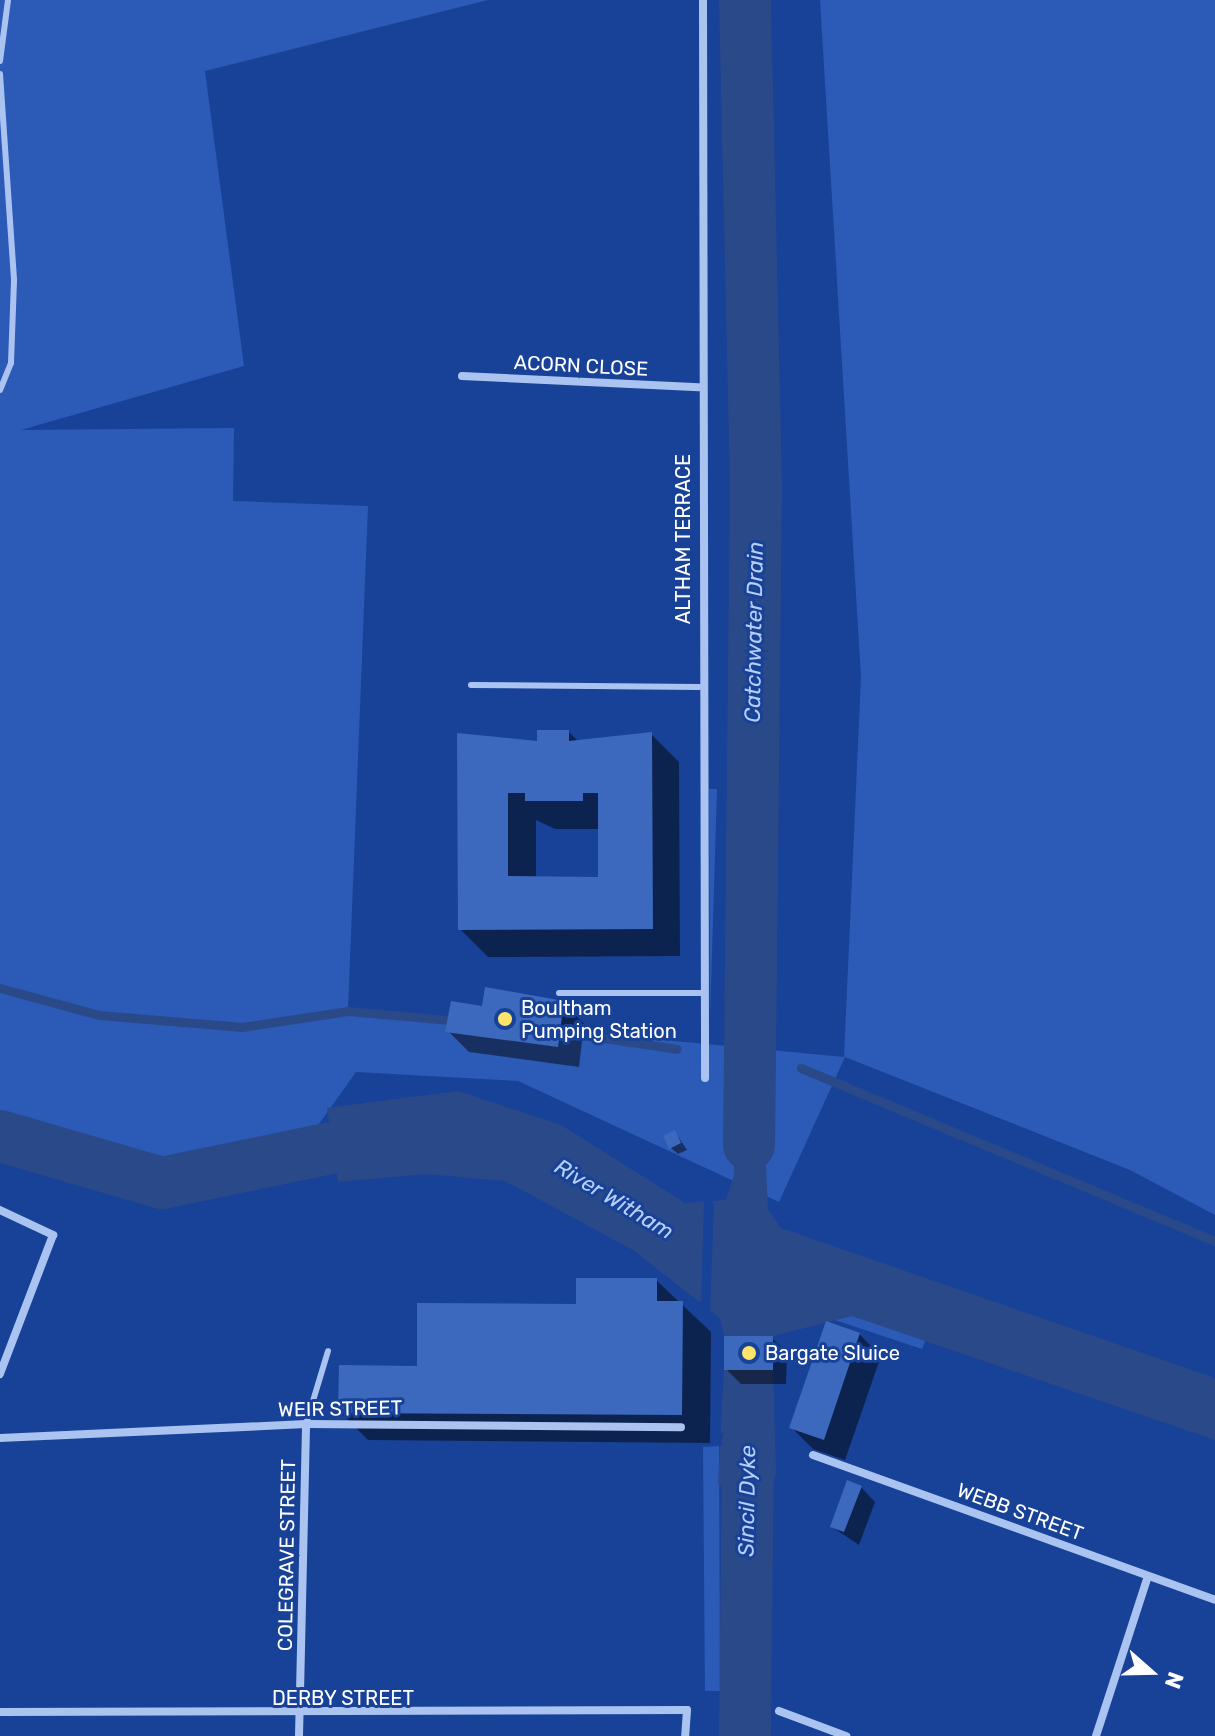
<!DOCTYPE html>
<style>
body{margin:0}
#map{position:relative;width:1215px;height:1736px;overflow:hidden;background:#184297;font-family:Rubik,sans-serif}
div>[style]{position:absolute}
.green>*{inset:0;background:#2b5bb6}
.water>*{inset:0;background:#2a4989}
.pier>*{inset:0;background:#184297}
.shadow>*{inset:0;background:#0007}
.stream>*{height:9px;margin:-4.5px;padding:0 4.5px;transform-origin:4.5px;border-radius:4.5px;background:#2a4989}
.river>*{height:52px;margin:-26px;padding:0 26px;transform-origin:26px;border-radius:26px;background:#2a4989}
.building>*{inset:0;background:#3c69bd}
.lane>*{height:6px;margin:-3px;padding:0 3px;transform-origin:3px;border-radius:3px;background:#abc3f1}
.street>*{height:8px;margin:-4px;padding:0 4px;transform-origin:4px;border-radius:4px;background:#abc3f1}
.dots>*{width:22px;height:22px;translate:-50% -50%;box-sizing:border-box;border:4px solid #184297;border-radius:50%}
span{translate:-50% -50%;white-space:nowrap;text-align:center;line-height:1.15;-webkit-text-stroke:6px #184297;paint-order:stroke}
.street-label{font-size:20px;color:#fff}
.poi-label{font-size:20px;color:#fff}
.left{translate:0 -50%;text-align:left}
.water-label{font-size:22px;color:#b7cef8;font-style:italic}
.north{position:absolute;left:1111px;top:1632px;width:80px;height:80px;-webkit-text-stroke:6px #184297;paint-order:stroke;rotate:110deg;font-size:22px;font-weight:700;line-height:32px;text-align:center;color:#fff}
.north::after{content:'';display:block;margin:auto;width:28px;height:36px;background:#fff;clip-path:polygon(50% 0,100% 100%,50% 72%,0 100%)}
</style>
<div id="map">
<div class="green">
<div style="clip-path:polygon(0 0,488px 0,205px 71px,244px 366px,21px 430px,234px 428px,233px 501px,368px 506px,348px 1010px,844px 1057px,861px 677px,820px 0,1215px 0,1215px 1215px,1130px 1170px,845px 1057px,779px 1202px,518px 1081px,356px 1072px,299px 1152px,162px 1183px,0 1136px)"></div>
<div style="clip-path:polygon(709px 789px,717px 789px,710px 1017px)"></div>
<div style="clip-path:polygon(852px 1316px,926px 1339px,922px 1349px,826px 1317px)"></div>
<div style="clip-path:polygon(719px 1446px,720px 1691px,705px 1691px,703px 1447px)"></div>
</div>
<div class="water">
<div style="clip-path:polygon(762px 1074px,768px 1210px,781px 1228px,1209px 1376px,1215px 1379px,1215px 1440px,852px 1316px,773px 1336px,724px 1336px,720px 1318px,633px 1250px,505px 1181px,426px 1174px,338px 1182px,327px 1108px,458px 1091px,561px 1125px,685px 1203px,726px 1200px,734px 1175px,732px 1076px)"></div>
<div style="clip-path:polygon(724px 1370px,773px 1370px,776px 1473px,760px 1523px,718px 1483px)"></div>
</div>
<div class="pier">
<div style="clip-path:polygon(768px 1131px,768px 1144px,730px 1145px,729px 1132px)"></div>
<div style="clip-path:polygon(704px 1201px,714px 1202px,710px 1315px,701px 1307px)"></div>
<div style="clip-path:polygon(770px 1432px,770px 1445px,719px 1446px,719px 1433px)"></div>
</div>
<div class="shadow">
<div style="clip-path:polygon(evenodd,569px 732px,579px 742px,651px 734px,679px 762px,680px 956px,488px 957px,460px 929px,459px 736px,539px 744px,569px 732px,536px 820px,555px 829px,600px 829px,600px 879px,536px 879px,536px 820px)"></div>
<div style="clip-path:polygon(563px 1002px,584px 1024px,579px 1067px,469px 1052px,448px 1031px,484px 1008px)"></div>
<div style="clip-path:polygon(675px 1132px,687px 1150px,678px 1154px,671px 1148px)"></div>
<div style="clip-path:polygon(656px 1280px,711px 1332px,710px 1443px,368px 1440px,340px 1412px,419px 1368px)"></div>
<div style="clip-path:polygon(859px 1334px,881px 1356px,845px 1460px,813px 1449px,791px 1427px)"></div>
<div style="clip-path:polygon(772px 1338px,787px 1352px,786px 1384px,741px 1384px,726px 1369px)"></div>
<div style="clip-path:polygon(861px 1487px,875px 1502px,859px 1545px,832px 1527px)"></div>
</div>
<div class="stream">
<div style="left:0;top:988px;width:103px;rotate:15.3deg"></div>
<div style="left:99px;top:1015px;width:144px;rotate:4.8deg"></div>
<div style="left:242px;top:1027px;width:107px;rotate:-8.6deg"></div>
<div style="left:348px;top:1011px;width:111px;rotate:5.1deg"></div>
<div style="left:549px;top:1030px;width:129px;rotate:8.4deg"></div>
<div style="left:801px;top:1068px;width:449px;rotate:22.7deg"></div>
</div>
<div class="river">
<div style="left:745px;top:0;width:482px;rotate:88.7deg"></div>
<div style="left:756px;top:482px;width:663px;rotate:90.6deg"></div>
<div style="left:0;top:1136px;width:169px;rotate:16.2deg"></div>
<div style="left:162px;top:1183px;width:247px;rotate:-11.7deg"></div>
<div style="left:745px;top:1736px;width:294px;rotate:-89.4deg"></div>
</div>
<div class="building">
<div style="clip-path:polygon(evenodd,537px 730px,569px 730px,569px 741px,652px 732px,653px 929px,458px 930px,457px 733px,537px 741px,537px 730px,508px 793px,525px 793px,525px 801px,583px 801px,583px 793px,598px 793px,598px 877px,508px 876px,508px 793px)"></div>
<div style="clip-path:polygon(485px 987px,564px 1001px,558px 1047px,445px 1032px,451px 1001px,482px 1006px)"></div>
<div style="clip-path:polygon(675px 1130px,681px 1143px,669px 1149px,663px 1136px)"></div>
<div style="clip-path:polygon(576px 1278px,657px 1278px,657px 1301px,683px 1301px,682px 1415px,338px 1413px,339px 1365px,417px 1366px,417px 1303px,576px 1304px)"></div>
<div style="clip-path:polygon(826px 1321px,860px 1333px,824px 1440px,789px 1428px)"></div>
<div style="clip-path:polygon(724px 1336px,773px 1336px,773px 1370px,724px 1370px)"></div>
<div style="clip-path:polygon(847px 1480px,862px 1486px,844px 1532px,830px 1527px)"></div>
</div>
<div class="lane">
<div style="left:0;top:61px;width:62px;rotate:-82.5deg"></div>
<div style="left:0;top:74px;width:207px;rotate:86.1deg"></div>
<div style="left:14px;top:281px;width:82px;rotate:92.1deg"></div>
<div style="left:11px;top:363px;width:29px;rotate:112deg"></div>
<div style="left:471px;top:685px;width:228px;rotate:0.5deg"></div>
<div style="left:559px;top:993px;width:142px"></div>
<div style="left:306px;top:1424px;width:76px;rotate:-73.2deg"></div>
</div>
<div class="street">
<div style="left:703px;top:0;width:1078px;rotate:89.89deg"></div>
<div style="left:462px;top:376px;width:237px;rotate:2.7deg"></div>
<div style="left:0;top:1210px;width:59px;rotate:25.3deg"></div>
<div style="left:53px;top:1235px;width:149px;rotate:110.9deg"></div>
<div style="left:0;top:1438px;width:306px;rotate:-2.6deg"></div>
<div style="left:306px;top:1424px;width:375px;rotate:0.5deg"></div>
<div style="left:813px;top:1455px;width:427px;rotate:19.8deg"></div>
<div style="left:779px;top:1711px;width:72px;rotate:20.5deg"></div>
<div style="left:0;top:1712px;width:687px;rotate:-0.17deg"></div>
<div style="left:687px;top:1710px;width:26px;rotate:94deg"></div>
<div style="left:299px;top:1736px;width:312px;rotate:-88.7deg"></div>
<div style="left:1096px;top:1736px;width:168px;rotate:-72deg"></div>
</div>
<div class="dots">
<div style="left:505px;top:1019px;background:#ffe36b"></div>
<div style="left:749px;top:1353px;background:#ffe36b"></div>
</div>
<div class="street-label">
<span style="left:581px;top:366px;rotate:3deg">ACORN CLOSE</span>
<span style="left:683px;top:539px;rotate:-90deg">ALTHAM TERRACE</span>
<span style="left:340px;top:1409px;rotate:-1deg">WEIR STREET</span>
<span style="left:1020px;top:1512px;rotate:20deg">WEBB STREET</span>
<span style="left:287px;top:1555px;rotate:-89deg">COLEGRAVE STREET</span>
<span style="left:343px;top:1698px">DERBY STREET</span>
</div>
<div class="poi-label">
<span class="left" style="left:521px;top:1020px">Boultham<br>Pumping Station</span>
<span class="left" style="left:765px;top:1353px">Bargate Sluice</span>
</div>
<div class="water-label">
<span style="left:754px;top:632px;rotate:-89deg">Catchwater Drain</span>
<span style="left:614px;top:1199px;rotate:31deg">River Witham</span>
<span style="left:747px;top:1501px;rotate:-89deg">Sincil Dyke</span>
</div>
<div class="north">N</div>
</div>
